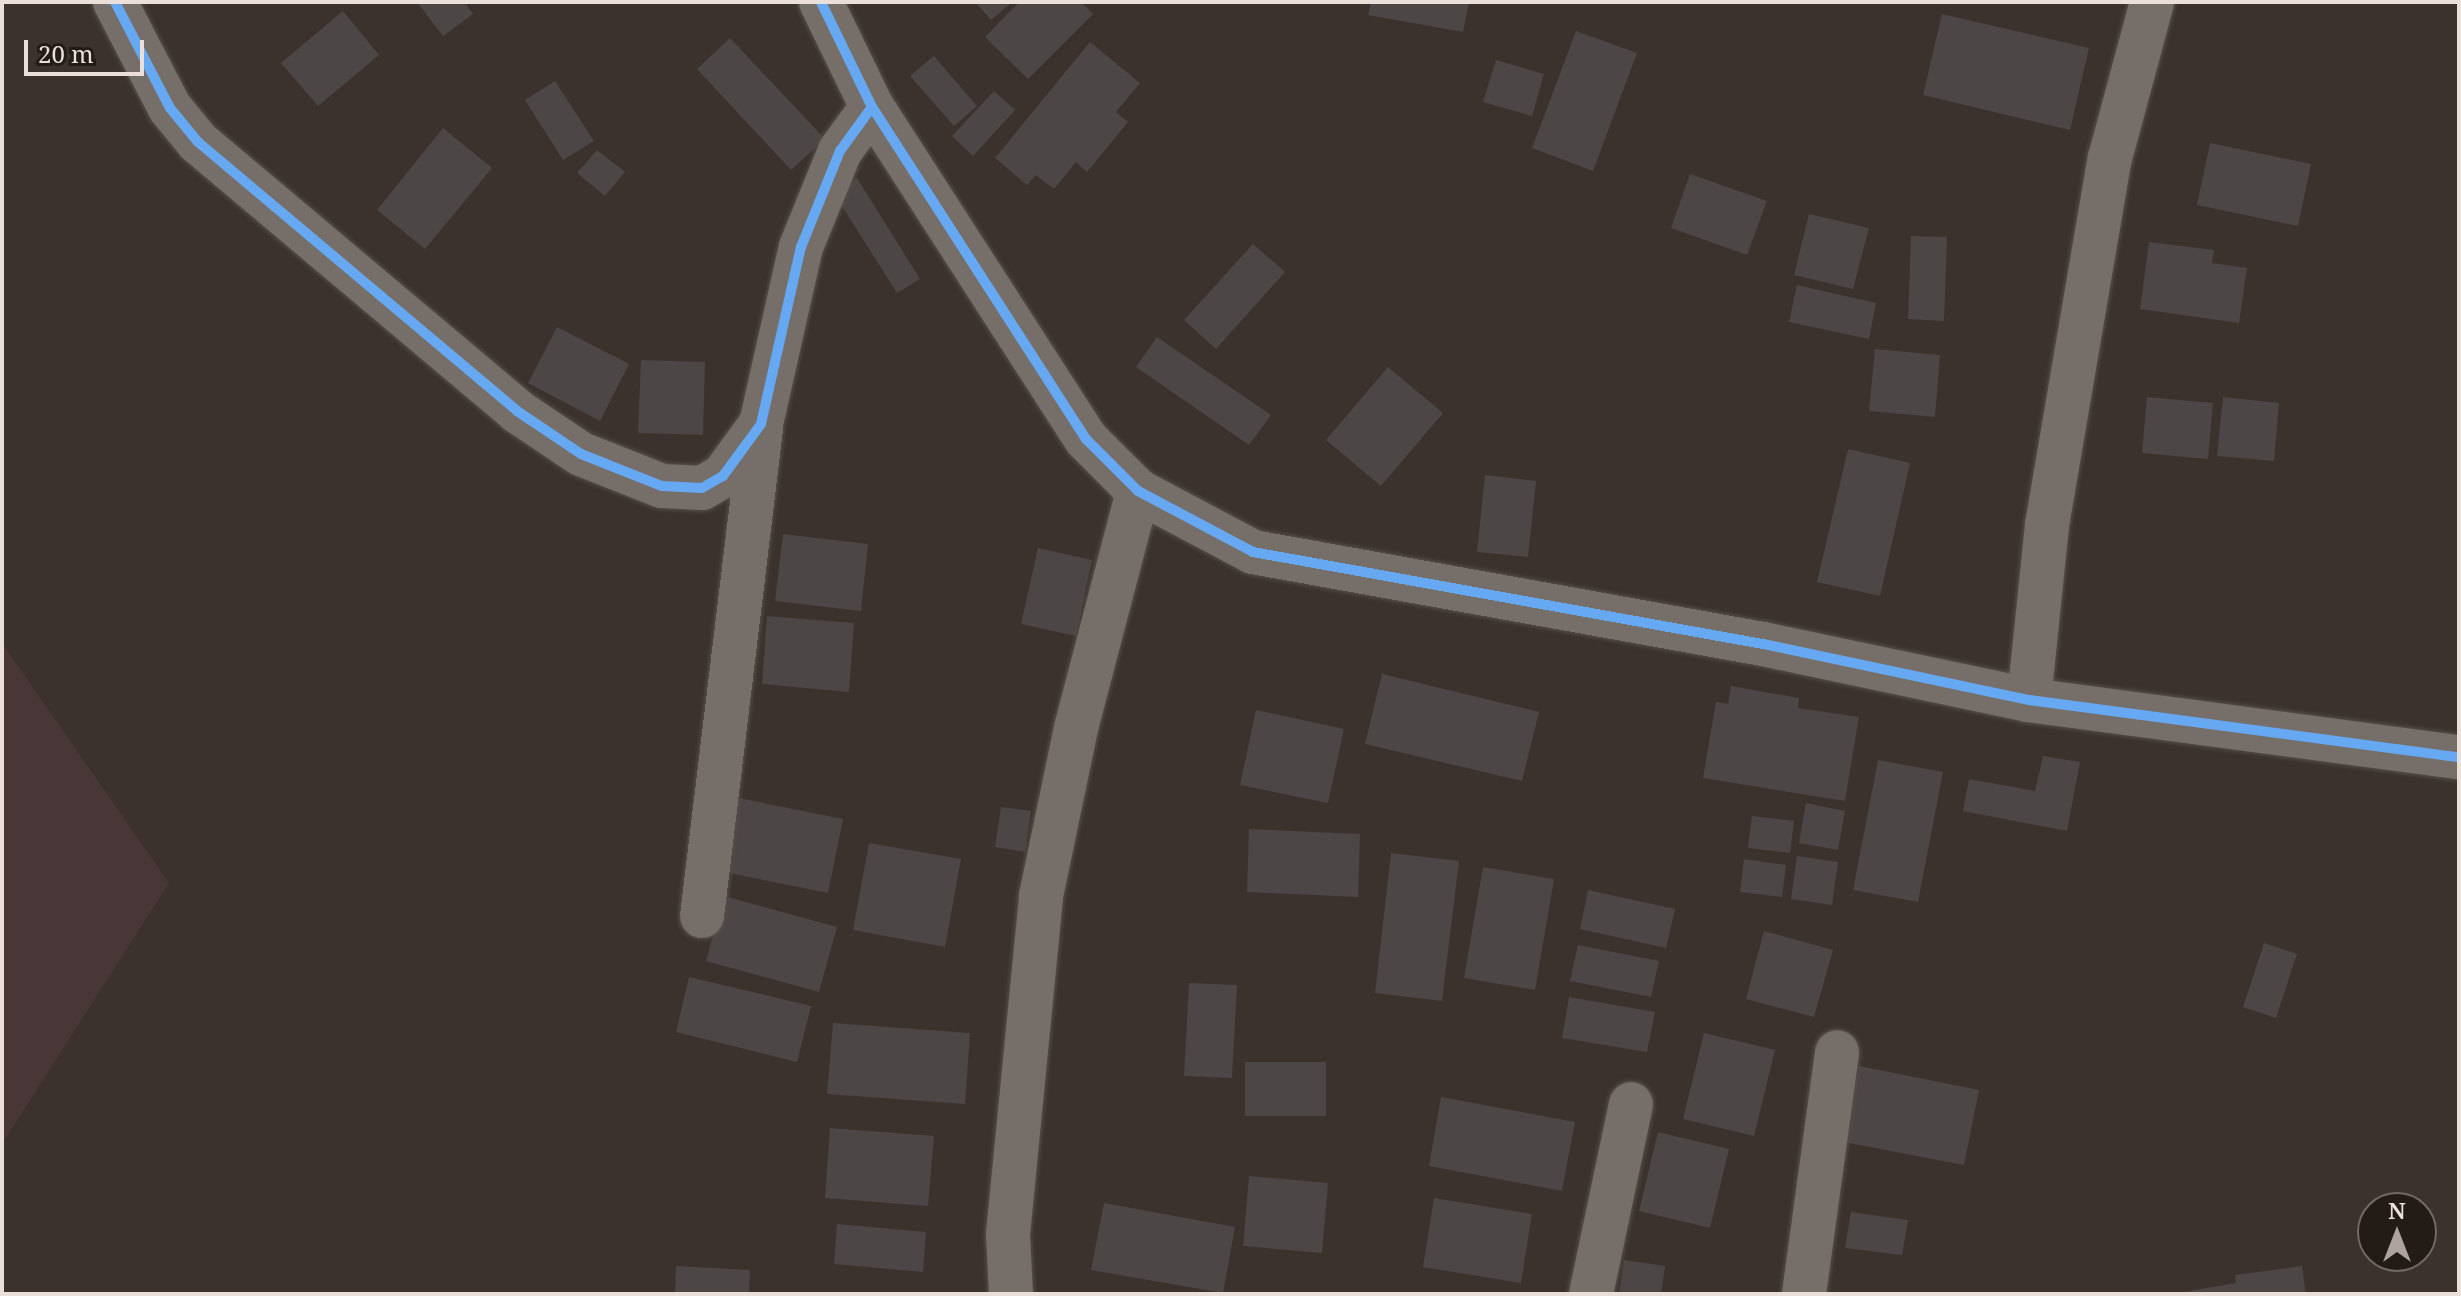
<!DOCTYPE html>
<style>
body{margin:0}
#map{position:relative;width:2461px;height:1296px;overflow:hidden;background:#3b322d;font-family:"Noto Serif",serif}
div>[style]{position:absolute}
.education>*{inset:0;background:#493637}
.building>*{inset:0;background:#4d4646}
.roads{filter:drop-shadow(0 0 2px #564e49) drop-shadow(0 0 2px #564e49)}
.minor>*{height:44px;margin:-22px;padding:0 22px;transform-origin:22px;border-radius:22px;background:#766e69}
.cycleway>*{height:10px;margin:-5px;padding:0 5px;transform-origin:5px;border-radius:5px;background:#66a8f1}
span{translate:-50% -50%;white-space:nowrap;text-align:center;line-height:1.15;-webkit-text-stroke:6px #221b16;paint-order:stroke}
.frame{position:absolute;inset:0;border:4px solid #eadfd9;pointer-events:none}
.north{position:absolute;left:2357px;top:1192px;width:80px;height:80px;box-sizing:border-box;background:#221b16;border:2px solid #726964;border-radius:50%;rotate:0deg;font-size:22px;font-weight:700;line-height:32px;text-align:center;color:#eadfd9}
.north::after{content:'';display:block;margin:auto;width:28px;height:36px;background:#ada29d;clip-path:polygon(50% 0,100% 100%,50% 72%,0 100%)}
.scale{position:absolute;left:24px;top:40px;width:120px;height:36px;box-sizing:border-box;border:4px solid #eadfd9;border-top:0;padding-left:10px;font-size:24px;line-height:28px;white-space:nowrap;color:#eadfd9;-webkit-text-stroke:6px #221b16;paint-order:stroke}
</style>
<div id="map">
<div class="education">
<div style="clip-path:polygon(2px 643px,169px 883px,2px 1144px)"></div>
</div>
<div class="building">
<div style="clip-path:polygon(417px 2px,464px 2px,473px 14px,443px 36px)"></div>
<div style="clip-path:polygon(975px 2px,1012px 2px,991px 20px)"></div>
<div style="clip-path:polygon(1019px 2px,1081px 2px,1093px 14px,1028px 79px,985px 37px)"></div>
<div style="clip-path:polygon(1371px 2px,1469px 2px,1463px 32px,1368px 15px)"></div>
<div style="clip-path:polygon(343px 11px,379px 55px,318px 106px,281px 63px)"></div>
<div style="clip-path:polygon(1942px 14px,2089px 48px,2070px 130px,1923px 95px)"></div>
<div style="clip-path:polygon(1576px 31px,1637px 53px,1593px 171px,1532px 148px)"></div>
<div style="clip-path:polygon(730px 38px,825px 139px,791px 170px,697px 69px)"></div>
<div style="clip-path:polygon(1090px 42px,1140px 83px,1116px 112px,1128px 122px,1087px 172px,1076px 162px,1054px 189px,1036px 175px,1027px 185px,995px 158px)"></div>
<div style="clip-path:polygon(934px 56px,977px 106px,954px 126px,910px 76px)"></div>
<div style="clip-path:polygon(1496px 60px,1544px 74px,1532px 116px,1483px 102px)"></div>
<div style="clip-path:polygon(555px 81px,594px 141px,563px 160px,525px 100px)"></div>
<div style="clip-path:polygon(994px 91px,1015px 110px,973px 156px,952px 136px)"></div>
<div style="clip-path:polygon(443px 128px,492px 168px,425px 249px,377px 210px)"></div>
<div style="clip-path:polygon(2210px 143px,2311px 164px,2298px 226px,2197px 205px)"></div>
<div style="clip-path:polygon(597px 150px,625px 172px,605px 196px,577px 173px)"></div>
<div style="clip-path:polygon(1690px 174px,1767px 201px,1747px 255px,1671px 228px)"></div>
<div style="clip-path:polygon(857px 178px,920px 279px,897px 293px,833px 192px)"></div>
<div style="clip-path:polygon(1809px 214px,1869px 228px,1853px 289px,1794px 275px)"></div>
<div style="clip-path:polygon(1911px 236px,1947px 237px,1944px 321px,1908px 319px)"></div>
<div style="clip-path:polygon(2149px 242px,2214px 250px,2212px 263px,2247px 268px,2239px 323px,2140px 309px)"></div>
<div style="clip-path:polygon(1253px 244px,1285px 272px,1216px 349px,1184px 320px)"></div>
<div style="clip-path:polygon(1797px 285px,1876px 303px,1869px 339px,1789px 322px)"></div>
<div style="clip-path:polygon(557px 327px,629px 364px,600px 421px,528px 383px)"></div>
<div style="clip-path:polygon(1157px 337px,1271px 415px,1249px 445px,1136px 367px)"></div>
<div style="clip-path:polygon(1875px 349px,1940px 355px,1935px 417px,1869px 411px)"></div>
<div style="clip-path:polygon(641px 360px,705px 362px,703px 435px,638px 433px)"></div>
<div style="clip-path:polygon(1388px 367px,1443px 413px,1381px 486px,1326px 440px)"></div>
<div style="clip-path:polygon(2147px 397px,2213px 403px,2208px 459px,2142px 453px)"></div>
<div style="clip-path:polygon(2223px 397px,2279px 403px,2274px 461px,2217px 456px)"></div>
<div style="clip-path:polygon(1848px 449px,1910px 463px,1880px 596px,1817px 582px)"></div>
<div style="clip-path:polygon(1485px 475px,1536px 481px,1528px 557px,1477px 552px)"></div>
<div style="clip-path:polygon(783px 534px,868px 544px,861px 611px,775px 601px)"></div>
<div style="clip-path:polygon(1038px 548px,1092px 560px,1076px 636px,1021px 624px)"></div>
<div style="clip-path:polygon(767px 616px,854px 623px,849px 692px,762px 684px)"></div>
<div style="clip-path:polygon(1382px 674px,1539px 712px,1522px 781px,1365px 744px)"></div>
<div style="clip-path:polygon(1731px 686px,1799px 698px,1798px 708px,1859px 717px,1845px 801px,1703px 778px,1716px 702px,1728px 704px)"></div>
<div style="clip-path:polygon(1256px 710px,1344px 729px,1328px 803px,1240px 785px)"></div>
<div style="clip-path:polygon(2043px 756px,2080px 762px,2067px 831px,1963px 811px,1969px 779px,2035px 791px)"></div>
<div style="clip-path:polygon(1878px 760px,1943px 772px,1918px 902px,1853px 890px)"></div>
<div style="clip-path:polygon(734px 797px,843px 819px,828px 893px,719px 871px)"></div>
<div style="clip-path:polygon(1806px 803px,1845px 811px,1838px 850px,1799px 843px)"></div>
<div style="clip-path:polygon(1001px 807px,1031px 811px,1025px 852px,995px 847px)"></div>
<div style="clip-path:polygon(1752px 816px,1794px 821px,1790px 853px,1748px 848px)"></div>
<div style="clip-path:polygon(1249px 829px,1360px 834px,1358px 897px,1247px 892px)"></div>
<div style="clip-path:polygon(869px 843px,961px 859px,945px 947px,853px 930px)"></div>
<div style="clip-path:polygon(1391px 853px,1459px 861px,1442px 1001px,1375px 993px)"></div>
<div style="clip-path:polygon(1797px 856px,1838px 862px,1832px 905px,1791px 899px)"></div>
<div style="clip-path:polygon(1744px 859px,1786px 865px,1782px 897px,1740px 892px)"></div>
<div style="clip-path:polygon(1483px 867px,1554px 879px,1535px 990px,1464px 978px)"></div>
<div style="clip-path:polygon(1588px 890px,1675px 909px,1666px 948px,1580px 929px)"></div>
<div style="clip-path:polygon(724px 896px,837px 927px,819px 992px,706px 961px)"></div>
<div style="clip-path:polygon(1764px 931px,1833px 950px,1814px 1017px,1746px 999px)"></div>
<div style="clip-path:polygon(2264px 943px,2297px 954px,2276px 1018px,2243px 1007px)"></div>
<div style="clip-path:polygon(1578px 945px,1659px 961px,1651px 997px,1570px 981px)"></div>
<div style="clip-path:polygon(689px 977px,811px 1006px,797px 1062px,676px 1032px)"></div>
<div style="clip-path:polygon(1189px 983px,1237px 985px,1232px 1078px,1184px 1076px)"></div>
<div style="clip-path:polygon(1569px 997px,1655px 1012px,1647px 1052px,1562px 1038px)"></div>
<div style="clip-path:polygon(833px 1023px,970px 1033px,965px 1104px,827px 1094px)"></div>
<div style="clip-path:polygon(1704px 1033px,1775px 1050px,1754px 1136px,1683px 1119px)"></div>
<div style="clip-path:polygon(1245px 1062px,1326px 1062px,1326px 1116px,1245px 1116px)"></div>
<div style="clip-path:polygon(1859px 1066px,1979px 1090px,1964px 1165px,1844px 1142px)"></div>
<div style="clip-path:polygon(1441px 1097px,1575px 1122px,1562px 1191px,1429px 1166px)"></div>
<div style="clip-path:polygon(830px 1128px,934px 1136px,928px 1206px,825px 1198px)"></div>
<div style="clip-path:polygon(1658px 1132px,1729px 1149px,1710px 1228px,1639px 1211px)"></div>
<div style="clip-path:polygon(1249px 1176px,1328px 1183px,1322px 1253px,1243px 1246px)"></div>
<div style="clip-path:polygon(1434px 1198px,1532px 1214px,1521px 1283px,1423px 1267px)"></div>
<div style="clip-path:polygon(1104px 1203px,1235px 1227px,1223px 1293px,1091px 1270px)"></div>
<div style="clip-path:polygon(1851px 1212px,1908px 1220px,1902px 1255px,1845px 1248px)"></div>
<div style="clip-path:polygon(837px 1224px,926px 1232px,923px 1272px,834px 1264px)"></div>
<div style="clip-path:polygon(1624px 1260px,1665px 1266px,1661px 1294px,1619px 1294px)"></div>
<div style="clip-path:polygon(676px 1266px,750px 1270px,749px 1294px,675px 1294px)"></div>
<div style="clip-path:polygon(2302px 1266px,2306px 1294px,2172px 1294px,2236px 1283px,2235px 1275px)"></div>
</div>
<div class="roads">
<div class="minor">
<div style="left:115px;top:2px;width:119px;rotate:62.6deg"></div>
<div style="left:170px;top:108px;width:44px;rotate:50.5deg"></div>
<div style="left:198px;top:142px;width:417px;rotate:40.1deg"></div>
<div style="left:517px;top:411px;width:77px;rotate:33.9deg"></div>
<div style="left:581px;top:454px;width:87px;rotate:21.6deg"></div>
<div style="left:662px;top:486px;width:40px;rotate:2.9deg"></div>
<div style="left:702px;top:488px;width:24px;rotate:-30deg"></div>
<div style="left:723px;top:476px;width:64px;rotate:-53.8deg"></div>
<div style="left:761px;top:424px;width:181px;rotate:-77.3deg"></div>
<div style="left:801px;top:247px;width:104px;rotate:-67.9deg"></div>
<div style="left:840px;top:151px;width:54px;rotate:-54deg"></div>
<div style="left:821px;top:2px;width:117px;rotate:64.1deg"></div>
<div style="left:872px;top:107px;width:395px;rotate:57.2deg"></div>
<div style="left:1086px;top:439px;width:74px;rotate:45deg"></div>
<div style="left:1138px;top:491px;width:130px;rotate:27.9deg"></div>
<div style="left:1253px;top:552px;width:518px;rotate:10.23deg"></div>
<div style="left:1763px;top:644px;width:272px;rotate:11.9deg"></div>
<div style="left:2029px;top:700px;width:434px;rotate:7.6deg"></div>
<div style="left:2029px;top:700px;width:176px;rotate:-84.1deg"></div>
<div style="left:2047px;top:525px;width:372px;rotate:-80.3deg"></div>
<div style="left:2110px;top:158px;width:162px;rotate:-74.9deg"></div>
<div style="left:702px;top:916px;width:490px;rotate:-83.1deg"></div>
<div style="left:1011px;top:1294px;width:60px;rotate:-92.9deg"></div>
<div style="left:1008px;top:1234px;width:340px;rotate:-84.4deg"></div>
<div style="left:1041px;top:896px;width:172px;rotate:-78.2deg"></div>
<div style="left:1076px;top:728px;width:245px;rotate:-75.3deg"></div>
<div style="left:1591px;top:1294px;width:194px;rotate:-78.1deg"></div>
<div style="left:1804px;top:1294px;width:244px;rotate:-82.2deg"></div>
</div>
</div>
<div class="cycleway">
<div style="left:115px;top:2px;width:119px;rotate:62.6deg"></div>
<div style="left:170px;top:108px;width:44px;rotate:50.5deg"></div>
<div style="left:198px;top:142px;width:417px;rotate:40.1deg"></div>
<div style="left:517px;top:411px;width:77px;rotate:33.9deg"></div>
<div style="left:581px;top:454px;width:87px;rotate:21.6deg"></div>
<div style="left:662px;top:486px;width:40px;rotate:2.9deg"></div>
<div style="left:702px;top:488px;width:24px;rotate:-30deg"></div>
<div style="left:723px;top:476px;width:64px;rotate:-53.8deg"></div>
<div style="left:761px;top:424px;width:181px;rotate:-77.3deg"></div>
<div style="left:801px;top:247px;width:104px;rotate:-67.9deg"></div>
<div style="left:840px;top:151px;width:54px;rotate:-54deg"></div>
<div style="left:821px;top:2px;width:117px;rotate:64.1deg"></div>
<div style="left:872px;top:107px;width:395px;rotate:57.2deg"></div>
<div style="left:1086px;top:439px;width:74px;rotate:45deg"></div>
<div style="left:1138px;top:491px;width:130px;rotate:27.9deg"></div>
<div style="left:1253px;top:552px;width:518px;rotate:10.23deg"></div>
<div style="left:1763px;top:644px;width:272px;rotate:11.9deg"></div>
<div style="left:2029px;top:700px;width:434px;rotate:7.6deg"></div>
</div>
<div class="frame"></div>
<div class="north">N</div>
<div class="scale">20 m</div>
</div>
